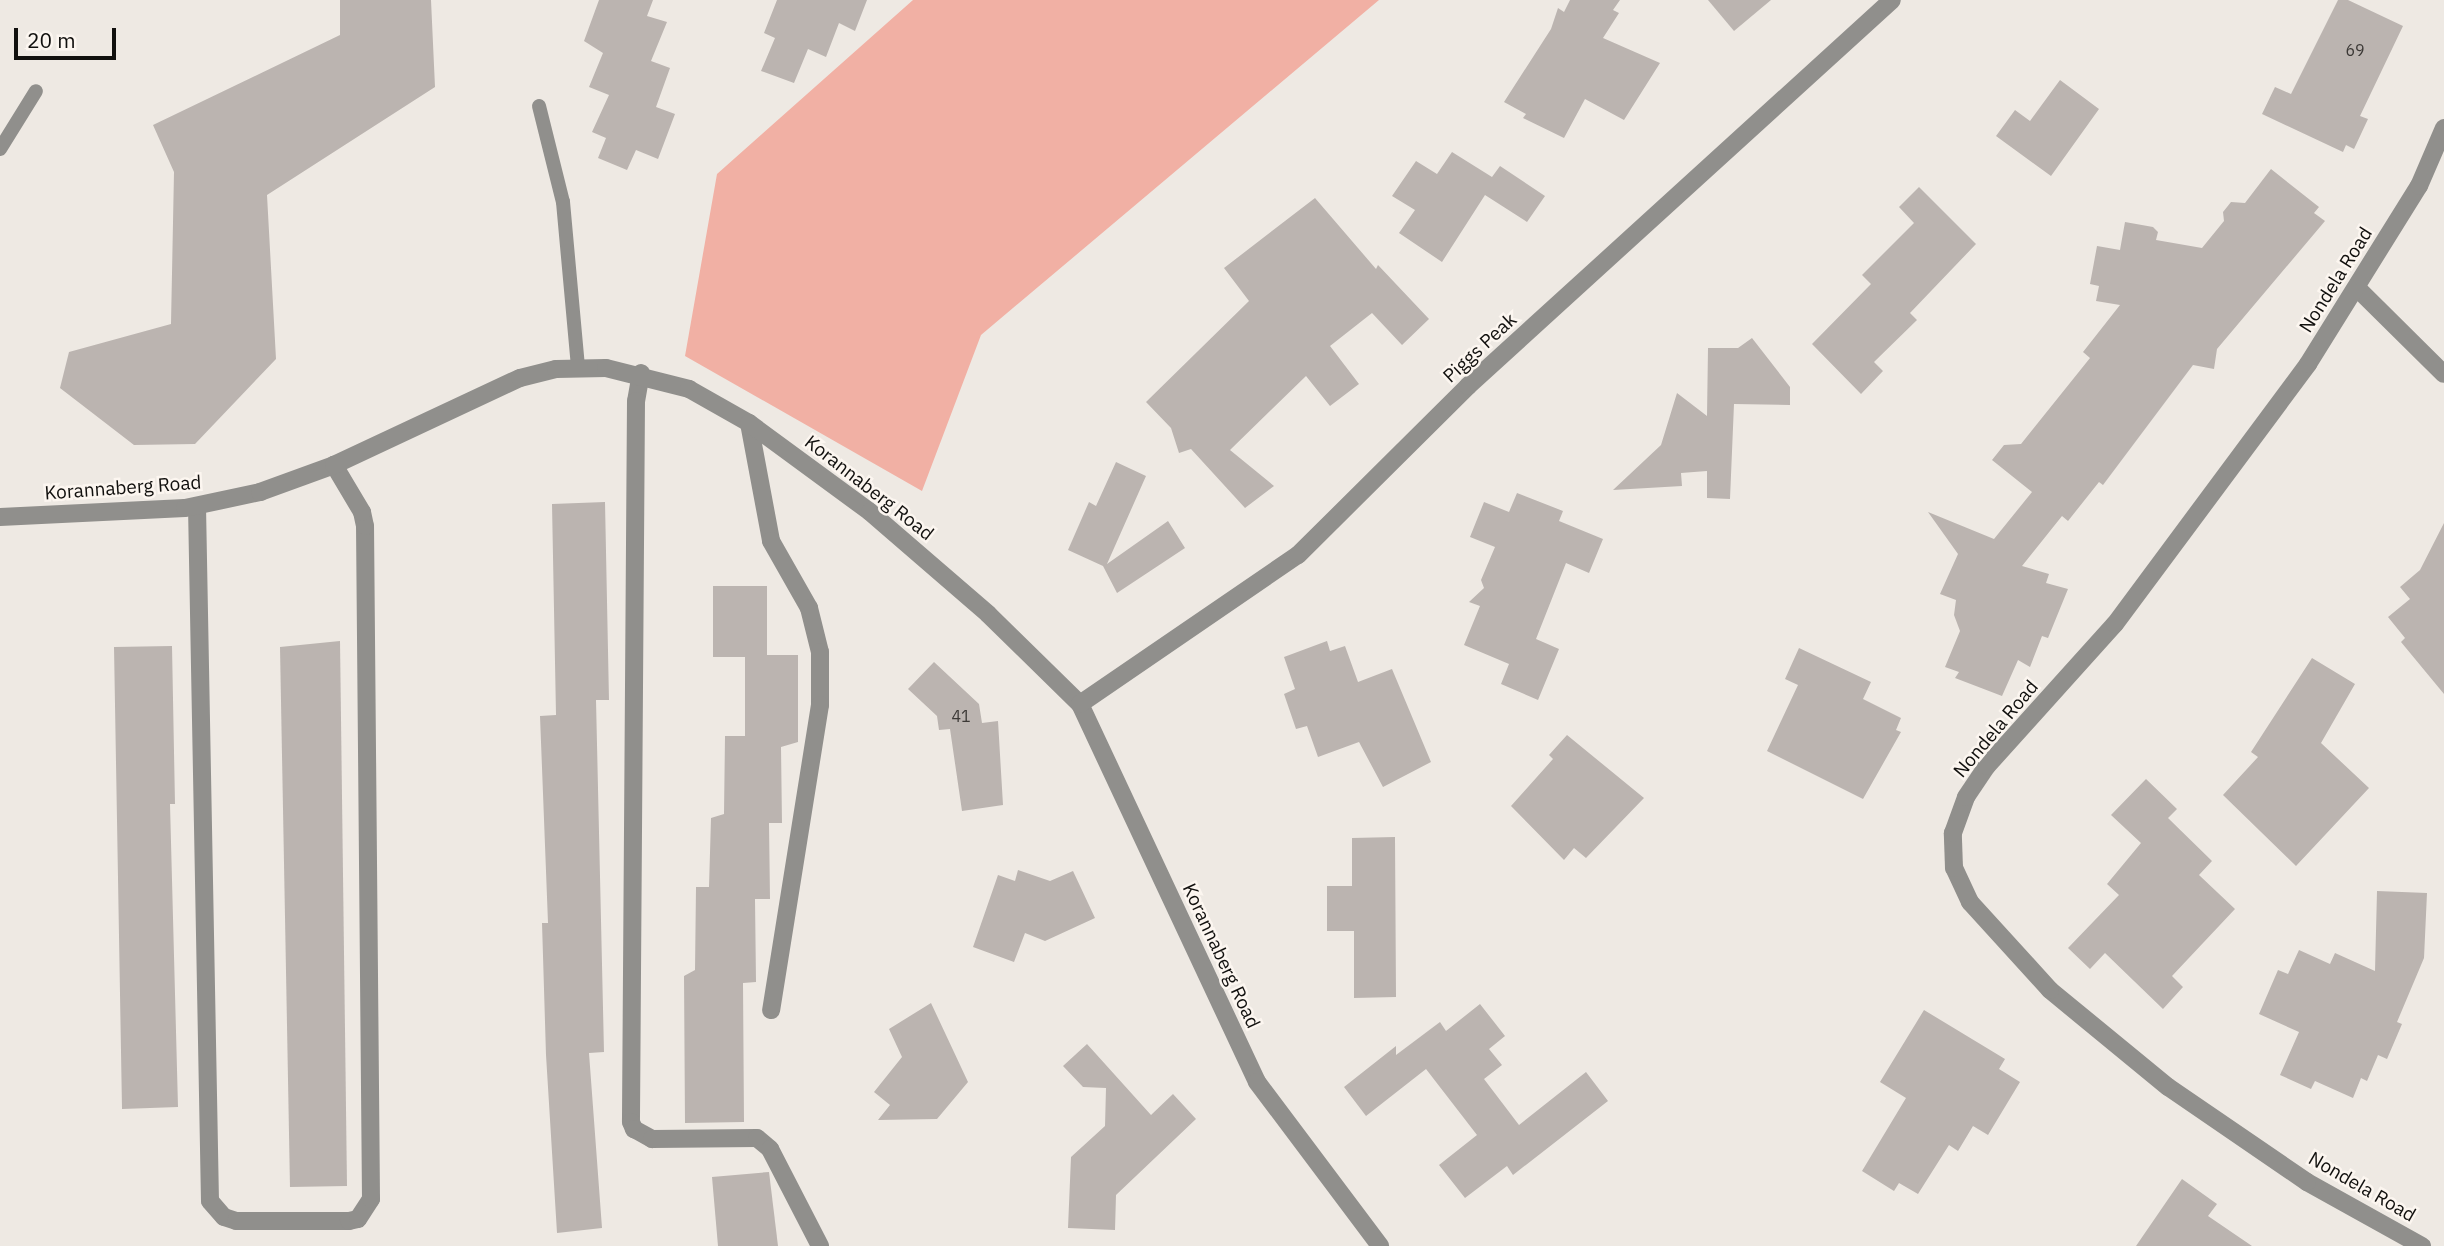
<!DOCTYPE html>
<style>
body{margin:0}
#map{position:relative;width:2444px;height:1246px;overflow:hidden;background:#eee9e3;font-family:"IBM Plex Sans",sans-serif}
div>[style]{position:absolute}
.green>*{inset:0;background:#f1b0a4}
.building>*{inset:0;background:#bbb4b0}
.service>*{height:14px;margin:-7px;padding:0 7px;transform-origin:7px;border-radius:7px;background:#908f8c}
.minor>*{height:18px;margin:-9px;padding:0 9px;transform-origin:9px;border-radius:9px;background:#908f8c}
span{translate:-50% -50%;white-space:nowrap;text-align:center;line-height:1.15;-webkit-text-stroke:5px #fcf6f0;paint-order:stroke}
.number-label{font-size:16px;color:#3c3936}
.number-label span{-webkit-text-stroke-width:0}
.street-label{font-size:19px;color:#11100e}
.scale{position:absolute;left:14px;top:28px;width:102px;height:32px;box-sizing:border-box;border:4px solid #11100e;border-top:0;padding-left:9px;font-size:21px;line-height:24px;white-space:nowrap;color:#11100e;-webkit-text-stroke:5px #fcf6f0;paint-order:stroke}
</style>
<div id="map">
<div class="green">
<div style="clip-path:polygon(913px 0,1379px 0,981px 335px,922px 491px,685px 356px,717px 174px)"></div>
</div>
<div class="building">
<div style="clip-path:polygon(340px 0,431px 0,435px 87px,267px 195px,276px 359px,195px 444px,134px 445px,60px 388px,69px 352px,171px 324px,174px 172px,153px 125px,340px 35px)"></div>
<div style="clip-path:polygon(599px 0,653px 0,647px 16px,667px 22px,651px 61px,670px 68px,656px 107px,675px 114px,658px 159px,636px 150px,627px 170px,598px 158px,606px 138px,592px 132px,609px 95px,589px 87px,603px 53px,584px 41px)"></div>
<div style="clip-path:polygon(777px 0,867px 0,855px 31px,839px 23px,826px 57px,808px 49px,794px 83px,761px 71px,775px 38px,764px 33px)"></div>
<div style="clip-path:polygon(1570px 0,1620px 0,1613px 10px,1619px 13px,1603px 38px,1660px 63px,1624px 120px,1585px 99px,1564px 138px,1523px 118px,1526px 114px,1504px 102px,1551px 29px,1558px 8px,1564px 12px)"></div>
<div style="clip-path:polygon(1708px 0,1771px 0,1734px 31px)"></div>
<div style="clip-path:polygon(2338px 0,2348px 0,2403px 26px,2360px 116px,2368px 119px,2354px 149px,2346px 145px,2343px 152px,2262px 114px,2275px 87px,2291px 94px)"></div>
<div style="clip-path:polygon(2060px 80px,2099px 109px,2051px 176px,1996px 136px,2015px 110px,2030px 121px)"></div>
<div style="clip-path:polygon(1452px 152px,1492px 177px,1500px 166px,1545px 196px,1527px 222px,1485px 195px,1442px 262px,1399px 233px,1415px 210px,1392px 196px,1416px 161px,1437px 174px)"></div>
<div style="clip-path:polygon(2271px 169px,2319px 207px,2314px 213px,2325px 221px,2217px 349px,2214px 369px,2193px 365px,2103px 485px,2099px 482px,2068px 521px,2062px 516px,2022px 566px,2049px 574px,2046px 583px,2068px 589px,2048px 638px,2042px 636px,2030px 667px,2018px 660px,2002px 696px,1955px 678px,1959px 672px,1945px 667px,1960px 631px,1954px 615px,1956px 600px,1940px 594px,1958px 554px,1928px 512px,1994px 539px,2032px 492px,1992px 460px,2004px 445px,2021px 444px,2090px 358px,2083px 352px,2120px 305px,2096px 301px,2099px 286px,2090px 284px,2097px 246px,2120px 250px,2125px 222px,2153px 227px,2158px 232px,2156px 240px,2202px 248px,2224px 221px,2223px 212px,2231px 202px,2245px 203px)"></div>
<div style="clip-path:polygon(1919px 187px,1976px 244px,1910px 313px,1917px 320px,1874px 362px,1883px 371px,1861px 394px,1812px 344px,1871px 284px,1862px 275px,1914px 223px,1899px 207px)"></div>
<div style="clip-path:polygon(1315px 198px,1376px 269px,1378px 265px,1429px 319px,1402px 345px,1372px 313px,1330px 346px,1359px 384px,1330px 406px,1306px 376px,1230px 450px,1274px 486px,1245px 508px,1191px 449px,1179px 453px,1171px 428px,1146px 402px,1249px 301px,1224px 268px)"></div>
<div style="clip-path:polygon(1752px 338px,1790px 387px,1790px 405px,1734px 404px,1730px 499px,1707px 498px,1707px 471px,1681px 473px,1682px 486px,1613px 490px,1661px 445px,1677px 393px,1707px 416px,1708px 348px,1738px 348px)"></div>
<div style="clip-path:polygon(1116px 462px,1146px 476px,1107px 564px,1168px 521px,1185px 548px,1117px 593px,1103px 566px,1068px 550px,1089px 502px,1096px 506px)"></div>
<div style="clip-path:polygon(1517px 493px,1563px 511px,1559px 521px,1603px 539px,1589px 573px,1566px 563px,1536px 639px,1559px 649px,1538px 700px,1501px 684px,1509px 664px,1464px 645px,1480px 606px,1469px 602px,1484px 588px,1481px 580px,1495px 547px,1470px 537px,1484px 502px,1509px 512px)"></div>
<div style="clip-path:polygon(605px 502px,609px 700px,596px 700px,604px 1052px,589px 1053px,602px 1228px,557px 1233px,546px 1055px,542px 923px,548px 923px,540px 716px,556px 715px,552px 504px)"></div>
<div style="clip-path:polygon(2444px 523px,2444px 694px,2401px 642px,2405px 638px,2388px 617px,2410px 599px,2400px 587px,2420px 570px)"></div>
<div style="clip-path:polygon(713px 586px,767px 586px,767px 655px,798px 655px,798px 742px,781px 747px,782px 823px,769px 823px,770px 899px,755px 899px,756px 982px,743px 983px,744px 1122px,685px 1123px,684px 976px,695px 970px,696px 887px,709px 887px,711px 818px,724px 814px,725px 736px,745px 736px,745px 657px,713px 657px)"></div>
<div style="clip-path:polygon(340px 641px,347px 1186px,290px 1187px,280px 647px)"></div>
<div style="clip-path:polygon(1327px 641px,1330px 651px,1345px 646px,1358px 682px,1392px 669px,1431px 762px,1383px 787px,1359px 742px,1318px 757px,1307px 726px,1296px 729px,1284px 694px,1295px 689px,1284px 657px)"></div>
<div style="clip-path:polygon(172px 646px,175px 804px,170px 804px,178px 1107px,122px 1109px,114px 647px)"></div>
<div style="clip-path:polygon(1799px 648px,1871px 682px,1863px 699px,1901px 718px,1896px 730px,1901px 732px,1863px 799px,1767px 751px,1798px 685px,1785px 679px)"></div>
<div style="clip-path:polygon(2312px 658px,2355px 684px,2321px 743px,2369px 788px,2296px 866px,2223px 795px,2258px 757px,2251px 752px)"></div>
<div style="clip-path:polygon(934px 662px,979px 704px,982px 723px,998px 721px,1003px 805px,962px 811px,950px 729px,939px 730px,937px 716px,908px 689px)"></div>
<div style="clip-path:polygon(1567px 735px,1644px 798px,1586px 858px,1574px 848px,1564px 860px,1511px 806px,1553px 759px,1549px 755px)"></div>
<div style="clip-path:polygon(2146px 779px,2177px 809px,2168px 818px,2212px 861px,2199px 875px,2235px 909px,2172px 976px,2183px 987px,2163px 1009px,2105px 953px,2090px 969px,2068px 948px,2119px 895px,2107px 884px,2141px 843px,2111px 815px)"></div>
<div style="clip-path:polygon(1395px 837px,1396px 997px,1354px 998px,1354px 931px,1327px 931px,1327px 886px,1352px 886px,1352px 838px)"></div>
<div style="clip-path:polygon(1018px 870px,1050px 881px,1073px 871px,1095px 918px,1045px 941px,1025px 933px,1014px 962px,973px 947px,998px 875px,1015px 881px)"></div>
<div style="clip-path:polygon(2377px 891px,2427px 893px,2424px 958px,2397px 1022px,2402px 1024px,2387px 1059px,2378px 1055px,2367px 1081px,2361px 1078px,2353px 1098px,2315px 1081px,2311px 1089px,2280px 1075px,2299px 1032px,2259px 1014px,2278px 970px,2288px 974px,2299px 950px,2330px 964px,2335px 953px,2375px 971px)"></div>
<div style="clip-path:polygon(931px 1003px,968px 1082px,937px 1119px,878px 1120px,890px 1105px,874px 1092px,902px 1057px,889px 1029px)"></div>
<div style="clip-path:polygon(1480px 1004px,1505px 1036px,1489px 1049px,1502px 1065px,1484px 1079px,1519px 1125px,1586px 1072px,1608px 1101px,1513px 1175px,1507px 1166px,1465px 1198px,1439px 1165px,1477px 1135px,1426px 1069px,1366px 1116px,1344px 1087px,1396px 1046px,1396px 1055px,1440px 1022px,1446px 1031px)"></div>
<div style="clip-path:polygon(1924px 1010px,2005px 1059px,1999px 1069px,2020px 1082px,1988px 1135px,1973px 1126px,1958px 1151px,1949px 1145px,1918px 1194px,1899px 1183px,1894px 1191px,1862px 1171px,1906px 1098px,1880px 1082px)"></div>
<div style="clip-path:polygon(1087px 1044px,1151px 1115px,1173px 1094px,1196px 1119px,1116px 1195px,1115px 1230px,1068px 1228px,1071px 1157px,1105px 1126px,1106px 1088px,1083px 1087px,1063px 1066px)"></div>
<div style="clip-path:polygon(769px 1172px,778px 1246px,718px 1246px,712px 1177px)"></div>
<div style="clip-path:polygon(2182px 1179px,2217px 1204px,2208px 1216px,2252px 1246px,2136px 1246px)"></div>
</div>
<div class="service">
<div style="left:539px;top:106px;width:99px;rotate:76deg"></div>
<div style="left:563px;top:202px;width:166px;rotate:84.8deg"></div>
<div style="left:0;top:149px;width:68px;rotate:-58.2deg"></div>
</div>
<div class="minor">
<div style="left:2357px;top:288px;width:122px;rotate:44.7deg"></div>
<div style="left:641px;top:373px;width:28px;rotate:100deg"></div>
<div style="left:636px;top:401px;width:721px;rotate:90.4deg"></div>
<div style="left:631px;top:1122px;width:8px;rotate:67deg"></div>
<div style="left:634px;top:1129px;width:21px;rotate:29deg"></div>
<div style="left:652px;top:1139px;width:105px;rotate:-0.5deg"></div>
<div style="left:757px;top:1138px;width:17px;rotate:40deg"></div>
<div style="left:770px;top:1149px;width:109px;rotate:62.7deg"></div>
<div style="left:749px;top:423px;width:120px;rotate:79.4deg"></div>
<div style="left:771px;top:541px;width:77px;rotate:60.4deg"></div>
<div style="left:809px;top:608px;width:45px;rotate:76deg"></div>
<div style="left:820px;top:652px;width:53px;rotate:90deg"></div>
<div style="left:820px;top:705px;width:309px;rotate:99.1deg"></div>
<div style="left:197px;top:506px;width:695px;rotate:88.93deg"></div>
<div style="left:210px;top:1201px;width:21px;rotate:49deg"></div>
<div style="left:224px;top:1217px;width:13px;rotate:18deg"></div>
<div style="left:236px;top:1221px;width:113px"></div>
<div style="left:349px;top:1221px;width:9px;rotate:-13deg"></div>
<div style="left:358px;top:1219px;width:24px;rotate:-57deg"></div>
<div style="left:371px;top:1199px;width:673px;rotate:-90.51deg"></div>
<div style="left:365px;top:526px;width:14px;rotate:-102deg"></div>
<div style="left:362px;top:512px;width:55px;rotate:-120.8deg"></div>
<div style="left:0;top:517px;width:185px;rotate:-2.8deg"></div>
<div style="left:185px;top:508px;width:77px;rotate:-12deg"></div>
<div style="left:260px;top:492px;width:79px;rotate:-20deg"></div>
<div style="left:334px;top:465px;width:205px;rotate:-25.1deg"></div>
<div style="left:520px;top:378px;width:37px;rotate:-14deg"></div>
<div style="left:556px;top:369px;width:50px;rotate:-1.1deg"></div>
<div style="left:606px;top:368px;width:86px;rotate:14.2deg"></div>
<div style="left:689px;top:389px;width:69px;rotate:29.5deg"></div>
<div style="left:749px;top:423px;width:150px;rotate:36.3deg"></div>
<div style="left:870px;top:512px;width:156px;rotate:40.8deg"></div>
<div style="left:988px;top:614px;width:129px;rotate:44.4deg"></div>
<div style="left:1080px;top:704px;width:417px;rotate:64.9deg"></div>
<div style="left:1257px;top:1082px;width:205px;rotate:53.1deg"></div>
<div style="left:1080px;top:704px;width:264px;rotate:-34.4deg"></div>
<div style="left:1298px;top:555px;width:240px;rotate:-44.8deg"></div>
<div style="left:1468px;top:386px;width:573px;rotate:-42.31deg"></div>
<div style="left:2422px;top:1246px;width:132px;rotate:-150.9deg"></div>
<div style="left:2307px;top:1182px;width:168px;rotate:-145.6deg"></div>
<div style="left:2168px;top:1087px;width:153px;rotate:-140.6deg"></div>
<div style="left:2050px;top:990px;width:119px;rotate:-132.3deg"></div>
<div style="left:1970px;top:902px;width:38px;rotate:-115deg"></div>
<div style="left:1954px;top:868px;width:35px;rotate:-92deg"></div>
<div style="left:1953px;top:833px;width:38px;rotate:-70deg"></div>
<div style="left:1966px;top:797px;width:37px;rotate:-56deg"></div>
<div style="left:1987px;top:766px;width:191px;rotate:-48deg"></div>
<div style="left:2115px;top:624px;width:324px;rotate:-53.4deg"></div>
<div style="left:2308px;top:364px;width:210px;rotate:-58.1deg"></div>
<div style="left:2419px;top:186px;width:63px;rotate:-66.7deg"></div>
</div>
<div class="number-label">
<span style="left:2355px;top:50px">69</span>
<span style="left:961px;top:716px">41</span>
</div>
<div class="street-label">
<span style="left:2336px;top:280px;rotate:-58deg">Nondela Road</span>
<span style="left:1480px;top:348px;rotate:-43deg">Piggs Peak</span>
<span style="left:123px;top:488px;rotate:-4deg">Korannaberg Road</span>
<span style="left:869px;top:488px;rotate:38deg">Korannaberg Road</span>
<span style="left:1996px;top:729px;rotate:-50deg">Nondela Road</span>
<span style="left:1221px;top:956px;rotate:65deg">Korannaberg Road</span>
<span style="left:2362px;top:1187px;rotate:30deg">Nondela Road</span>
</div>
<div class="scale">20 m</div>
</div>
